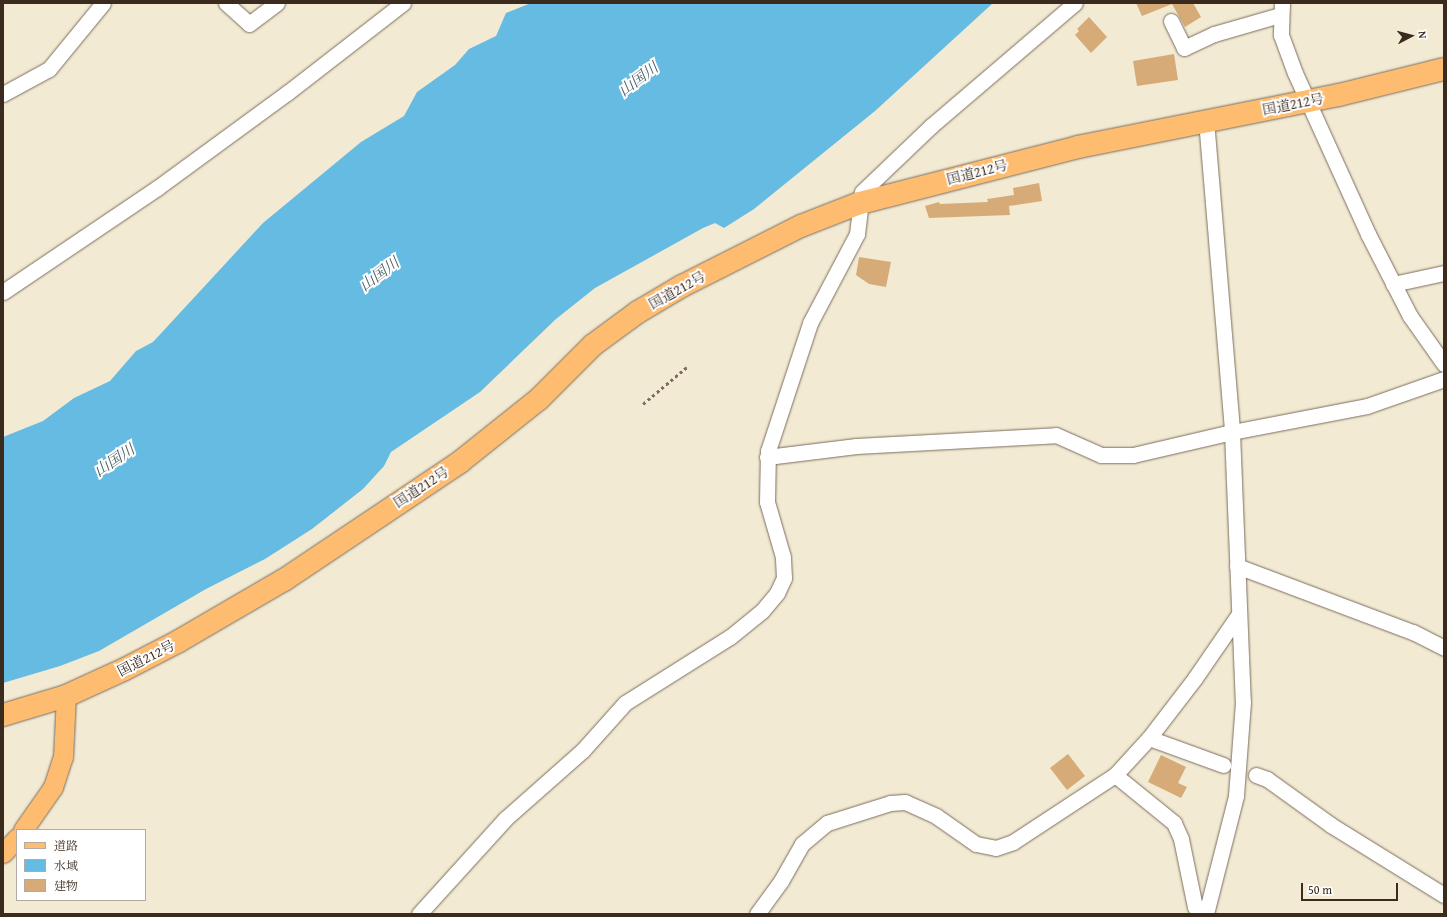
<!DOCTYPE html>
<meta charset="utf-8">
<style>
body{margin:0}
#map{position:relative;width:1447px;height:917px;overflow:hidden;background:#f2ead3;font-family:"Gentium Book Plus","Noto Serif JP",serif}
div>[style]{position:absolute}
.water>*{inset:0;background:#66bbe2}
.building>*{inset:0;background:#d6ab78}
.path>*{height:2.5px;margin-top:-1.25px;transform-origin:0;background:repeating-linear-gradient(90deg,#7b6d5d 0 3px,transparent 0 6px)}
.roads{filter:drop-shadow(0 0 1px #7b6d5d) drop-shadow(0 0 1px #7b6d5d)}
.minor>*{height:15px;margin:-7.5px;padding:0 7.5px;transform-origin:7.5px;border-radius:7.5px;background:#fff}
.major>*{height:19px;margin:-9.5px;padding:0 9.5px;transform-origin:9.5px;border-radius:9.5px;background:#fdbc6f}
.highway>*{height:22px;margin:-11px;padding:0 11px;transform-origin:11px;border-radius:11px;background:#fdbc6f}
span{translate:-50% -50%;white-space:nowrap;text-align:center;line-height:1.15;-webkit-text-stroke:4px #fff;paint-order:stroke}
.street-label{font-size:14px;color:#3b2a1e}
.water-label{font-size:15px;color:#4a5d63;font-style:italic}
.frame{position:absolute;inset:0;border:4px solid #3b2a1e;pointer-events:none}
.legend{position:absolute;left:16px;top:829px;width:130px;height:72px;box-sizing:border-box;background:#fff;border:1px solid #b1aaa5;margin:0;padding:5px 7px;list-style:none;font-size:12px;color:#3b2a1e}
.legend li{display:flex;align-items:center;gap:8px;height:20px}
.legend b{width:20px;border:1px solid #b1aaa5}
.north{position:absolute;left:1391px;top:16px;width:40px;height:40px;-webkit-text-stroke:3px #fff;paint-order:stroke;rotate:84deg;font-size:11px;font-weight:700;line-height:16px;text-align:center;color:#3b2a1e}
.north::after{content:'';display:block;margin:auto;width:14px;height:18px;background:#3b2a1e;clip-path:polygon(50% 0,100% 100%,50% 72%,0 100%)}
.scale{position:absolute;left:1301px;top:883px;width:97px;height:18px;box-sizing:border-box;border:2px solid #3b2a1e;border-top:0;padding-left:5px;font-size:12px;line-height:14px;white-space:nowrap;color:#3b2a1e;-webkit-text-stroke:3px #fff;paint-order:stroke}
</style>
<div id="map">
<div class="water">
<div style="clip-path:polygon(531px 3px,993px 3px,875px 111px,754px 209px,724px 228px,715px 223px,703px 228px,595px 288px,556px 319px,480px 392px,391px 452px,384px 466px,363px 489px,312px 529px,265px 559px,206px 589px,99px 651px,60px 666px,3px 683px,3px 437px,43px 421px,74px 398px,110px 381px,136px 351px,153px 342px,263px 223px,361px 142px,404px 116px,417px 92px,455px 65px,469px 49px,496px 36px,506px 13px)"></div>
</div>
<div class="building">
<div style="clip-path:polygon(1136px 3px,1193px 3px,1201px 17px,1185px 27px,1172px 4px,1142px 16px)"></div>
<div style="clip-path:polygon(1089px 17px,1107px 37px,1091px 53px,1075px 35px,1079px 31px,1077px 29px)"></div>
<div style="clip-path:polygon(1174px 54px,1178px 80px,1137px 86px,1133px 61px)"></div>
<div style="clip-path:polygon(1039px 183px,1042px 201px,1009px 206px,1010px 215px,929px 218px,925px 206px,939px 202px,940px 204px,988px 202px,987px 199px,1014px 195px,1013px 188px)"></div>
<div style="clip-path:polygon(859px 257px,891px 262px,886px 287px,869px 284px,856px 275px)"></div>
<div style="clip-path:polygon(1068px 754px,1085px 776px,1067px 790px,1050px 768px)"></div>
<div style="clip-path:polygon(1161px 755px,1186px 767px,1178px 783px,1187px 787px,1181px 798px,1148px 782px)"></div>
</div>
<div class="path">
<div style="left:643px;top:404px;width:57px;rotate:-40.1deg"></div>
</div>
<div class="roads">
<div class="minor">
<div style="left:226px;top:3px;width:31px;rotate:42deg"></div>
<div style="left:249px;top:24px;width:35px;rotate:-37deg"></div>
<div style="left:1282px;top:3px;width:32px;rotate:92deg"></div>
<div style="left:1281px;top:35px;width:40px;rotate:69.8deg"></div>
<div style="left:1295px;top:73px;width:177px;rotate:65.6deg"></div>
<div style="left:1368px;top:234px;width:92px;rotate:62.9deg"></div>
<div style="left:1410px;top:316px;width:59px;rotate:54.7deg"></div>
<div style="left:1171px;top:21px;width:30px;rotate:64deg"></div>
<div style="left:1184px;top:48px;width:33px;rotate:-25deg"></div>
<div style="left:1214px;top:34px;width:69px;rotate:-16.1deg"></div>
<div style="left:3px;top:94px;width:52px;rotate:-28.5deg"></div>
<div style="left:49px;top:69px;width:85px;rotate:-50.7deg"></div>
<div style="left:1206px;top:120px;width:313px;rotate:85.2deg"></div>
<div style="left:1232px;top:432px;width:270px;rotate:87.7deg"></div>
<div style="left:1243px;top:702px;width:94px;rotate:94.3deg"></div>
<div style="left:1236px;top:796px;width:122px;rotate:104.3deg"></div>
<div style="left:1393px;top:284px;width:52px;rotate:-12.2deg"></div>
<div style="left:3px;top:292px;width:186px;rotate:-34deg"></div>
<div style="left:157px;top:188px;width:161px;rotate:-36.2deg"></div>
<div style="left:287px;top:93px;width:147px;rotate:-37.8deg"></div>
<div style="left:767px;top:457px;width:90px;rotate:-7deg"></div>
<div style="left:856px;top:446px;width:200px;rotate:-3.1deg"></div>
<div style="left:1056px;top:435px;width:49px;rotate:24deg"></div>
<div style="left:1101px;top:455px;width:32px"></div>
<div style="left:1133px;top:455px;width:102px;rotate:-13.1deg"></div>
<div style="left:1232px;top:432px;width:137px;rotate:-10.9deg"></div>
<div style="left:1367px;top:406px;width:82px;rotate:-19.3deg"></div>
<div style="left:1237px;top:566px;width:188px;rotate:20.6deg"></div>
<div style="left:1413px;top:632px;width:35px;rotate:27deg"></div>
<div style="left:1149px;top:738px;width:79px;rotate:20deg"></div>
<div style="left:1115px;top:775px;width:76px;rotate:39.1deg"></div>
<div style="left:1174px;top:823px;width:17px;rotate:66deg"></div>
<div style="left:1181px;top:839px;width:69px;rotate:78.4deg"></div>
<div style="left:1195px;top:907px;width:9px;rotate:54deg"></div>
<div style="left:1256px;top:775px;width:12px;rotate:20deg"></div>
<div style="left:1267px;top:779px;width:79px;rotate:35.7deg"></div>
<div style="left:1331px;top:825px;width:133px;rotate:31.8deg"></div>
<div style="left:419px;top:914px;width:128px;rotate:-47.8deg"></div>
<div style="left:505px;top:819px;width:104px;rotate:-41.5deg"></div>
<div style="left:583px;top:750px;width:63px;rotate:-48.2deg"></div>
<div style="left:625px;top:703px;width:124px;rotate:-32.2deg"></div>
<div style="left:730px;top:637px;width:41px;rotate:-39.1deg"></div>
<div style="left:762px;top:611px;width:23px;rotate:-50deg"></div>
<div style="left:777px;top:593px;width:17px;rotate:-65deg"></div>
<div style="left:784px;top:578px;width:21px;rotate:-93deg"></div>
<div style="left:783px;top:557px;width:57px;rotate:-106.2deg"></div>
<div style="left:767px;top:502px;width:51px;rotate:-88.9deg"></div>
<div style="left:768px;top:451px;width:135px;rotate:-71.8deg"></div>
<div style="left:810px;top:323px;width:101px;rotate:-62.2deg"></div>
<div style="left:857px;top:234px;width:42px;rotate:-83.2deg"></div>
<div style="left:862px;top:192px;width:95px;rotate:-43.7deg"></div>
<div style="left:931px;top:126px;width:189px;rotate:-40.5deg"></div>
<div style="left:757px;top:914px;width:41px;rotate:-54deg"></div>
<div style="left:781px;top:881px;width:43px;rotate:-60.4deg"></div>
<div style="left:802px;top:844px;width:33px;rotate:-40deg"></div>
<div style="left:827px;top:823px;width:66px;rotate:-17.6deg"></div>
<div style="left:890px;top:803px;width:15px;rotate:-4deg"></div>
<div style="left:905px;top:802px;width:34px;rotate:24deg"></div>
<div style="left:936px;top:816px;width:49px;rotate:35deg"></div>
<div style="left:976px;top:844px;width:20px;rotate:11deg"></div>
<div style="left:996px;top:848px;width:18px;rotate:-19deg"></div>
<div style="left:1013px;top:842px;width:122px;rotate:-33.3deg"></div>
<div style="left:1115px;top:775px;width:50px;rotate:-47.4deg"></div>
<div style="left:1149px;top:738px;width:76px;rotate:-52.5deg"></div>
<div style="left:1195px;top:678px;width:78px;rotate:-55.5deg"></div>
</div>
<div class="major">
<div style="left:23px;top:830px;width:52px;rotate:-55.1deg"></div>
<div style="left:53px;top:787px;width:32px;rotate:-72deg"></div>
<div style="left:63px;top:757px;width:61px;rotate:-87.2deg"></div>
<div style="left:3px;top:853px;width:21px;rotate:-47deg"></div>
</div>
<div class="highway">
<div style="left:3px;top:715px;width:66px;rotate:-16.8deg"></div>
<div style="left:66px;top:696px;width:65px;rotate:-24.6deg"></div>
<div style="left:125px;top:669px;width:61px;rotate:-27.4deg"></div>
<div style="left:179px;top:641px;width:121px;rotate:-30.2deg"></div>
<div style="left:284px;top:580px;width:212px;rotate:-33.8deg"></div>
<div style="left:460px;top:462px;width:101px;rotate:-38.6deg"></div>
<div style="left:539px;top:399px;width:76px;rotate:-45deg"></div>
<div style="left:593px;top:345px;width:56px;rotate:-36.3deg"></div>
<div style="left:638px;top:312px;width:51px;rotate:-30.6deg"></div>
<div style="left:682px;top:286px;width:133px;rotate:-26.8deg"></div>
<div style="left:801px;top:226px;width:63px;rotate:-21.3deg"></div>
<div style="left:860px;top:203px;width:225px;rotate:-14.4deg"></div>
<div style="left:1078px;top:147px;width:266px;rotate:-11.3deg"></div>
<div style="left:1339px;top:95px;width:108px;rotate:-13.9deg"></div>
</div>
</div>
<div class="street-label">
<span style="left:1293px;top:104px;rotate:-11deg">国道212号</span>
<span style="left:977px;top:172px;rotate:-14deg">国道212号</span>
<span style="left:677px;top:290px;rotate:-29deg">国道212号</span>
<span style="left:421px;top:487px;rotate:-33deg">国道212号</span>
<span style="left:146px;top:658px;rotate:-27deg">国道212号</span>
</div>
<div class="water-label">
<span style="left:638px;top:79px;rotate:-37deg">山国川</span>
<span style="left:379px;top:274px;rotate:-37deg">山国川</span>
<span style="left:114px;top:460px;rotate:-34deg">山国川</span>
</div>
<div class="frame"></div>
<ul class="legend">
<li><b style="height:5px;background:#fdbc6f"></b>道路</li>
<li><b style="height:11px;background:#66bbe2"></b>水域</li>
<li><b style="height:11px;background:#d6ab78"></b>建物</li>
</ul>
<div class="north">N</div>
<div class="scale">50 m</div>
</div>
